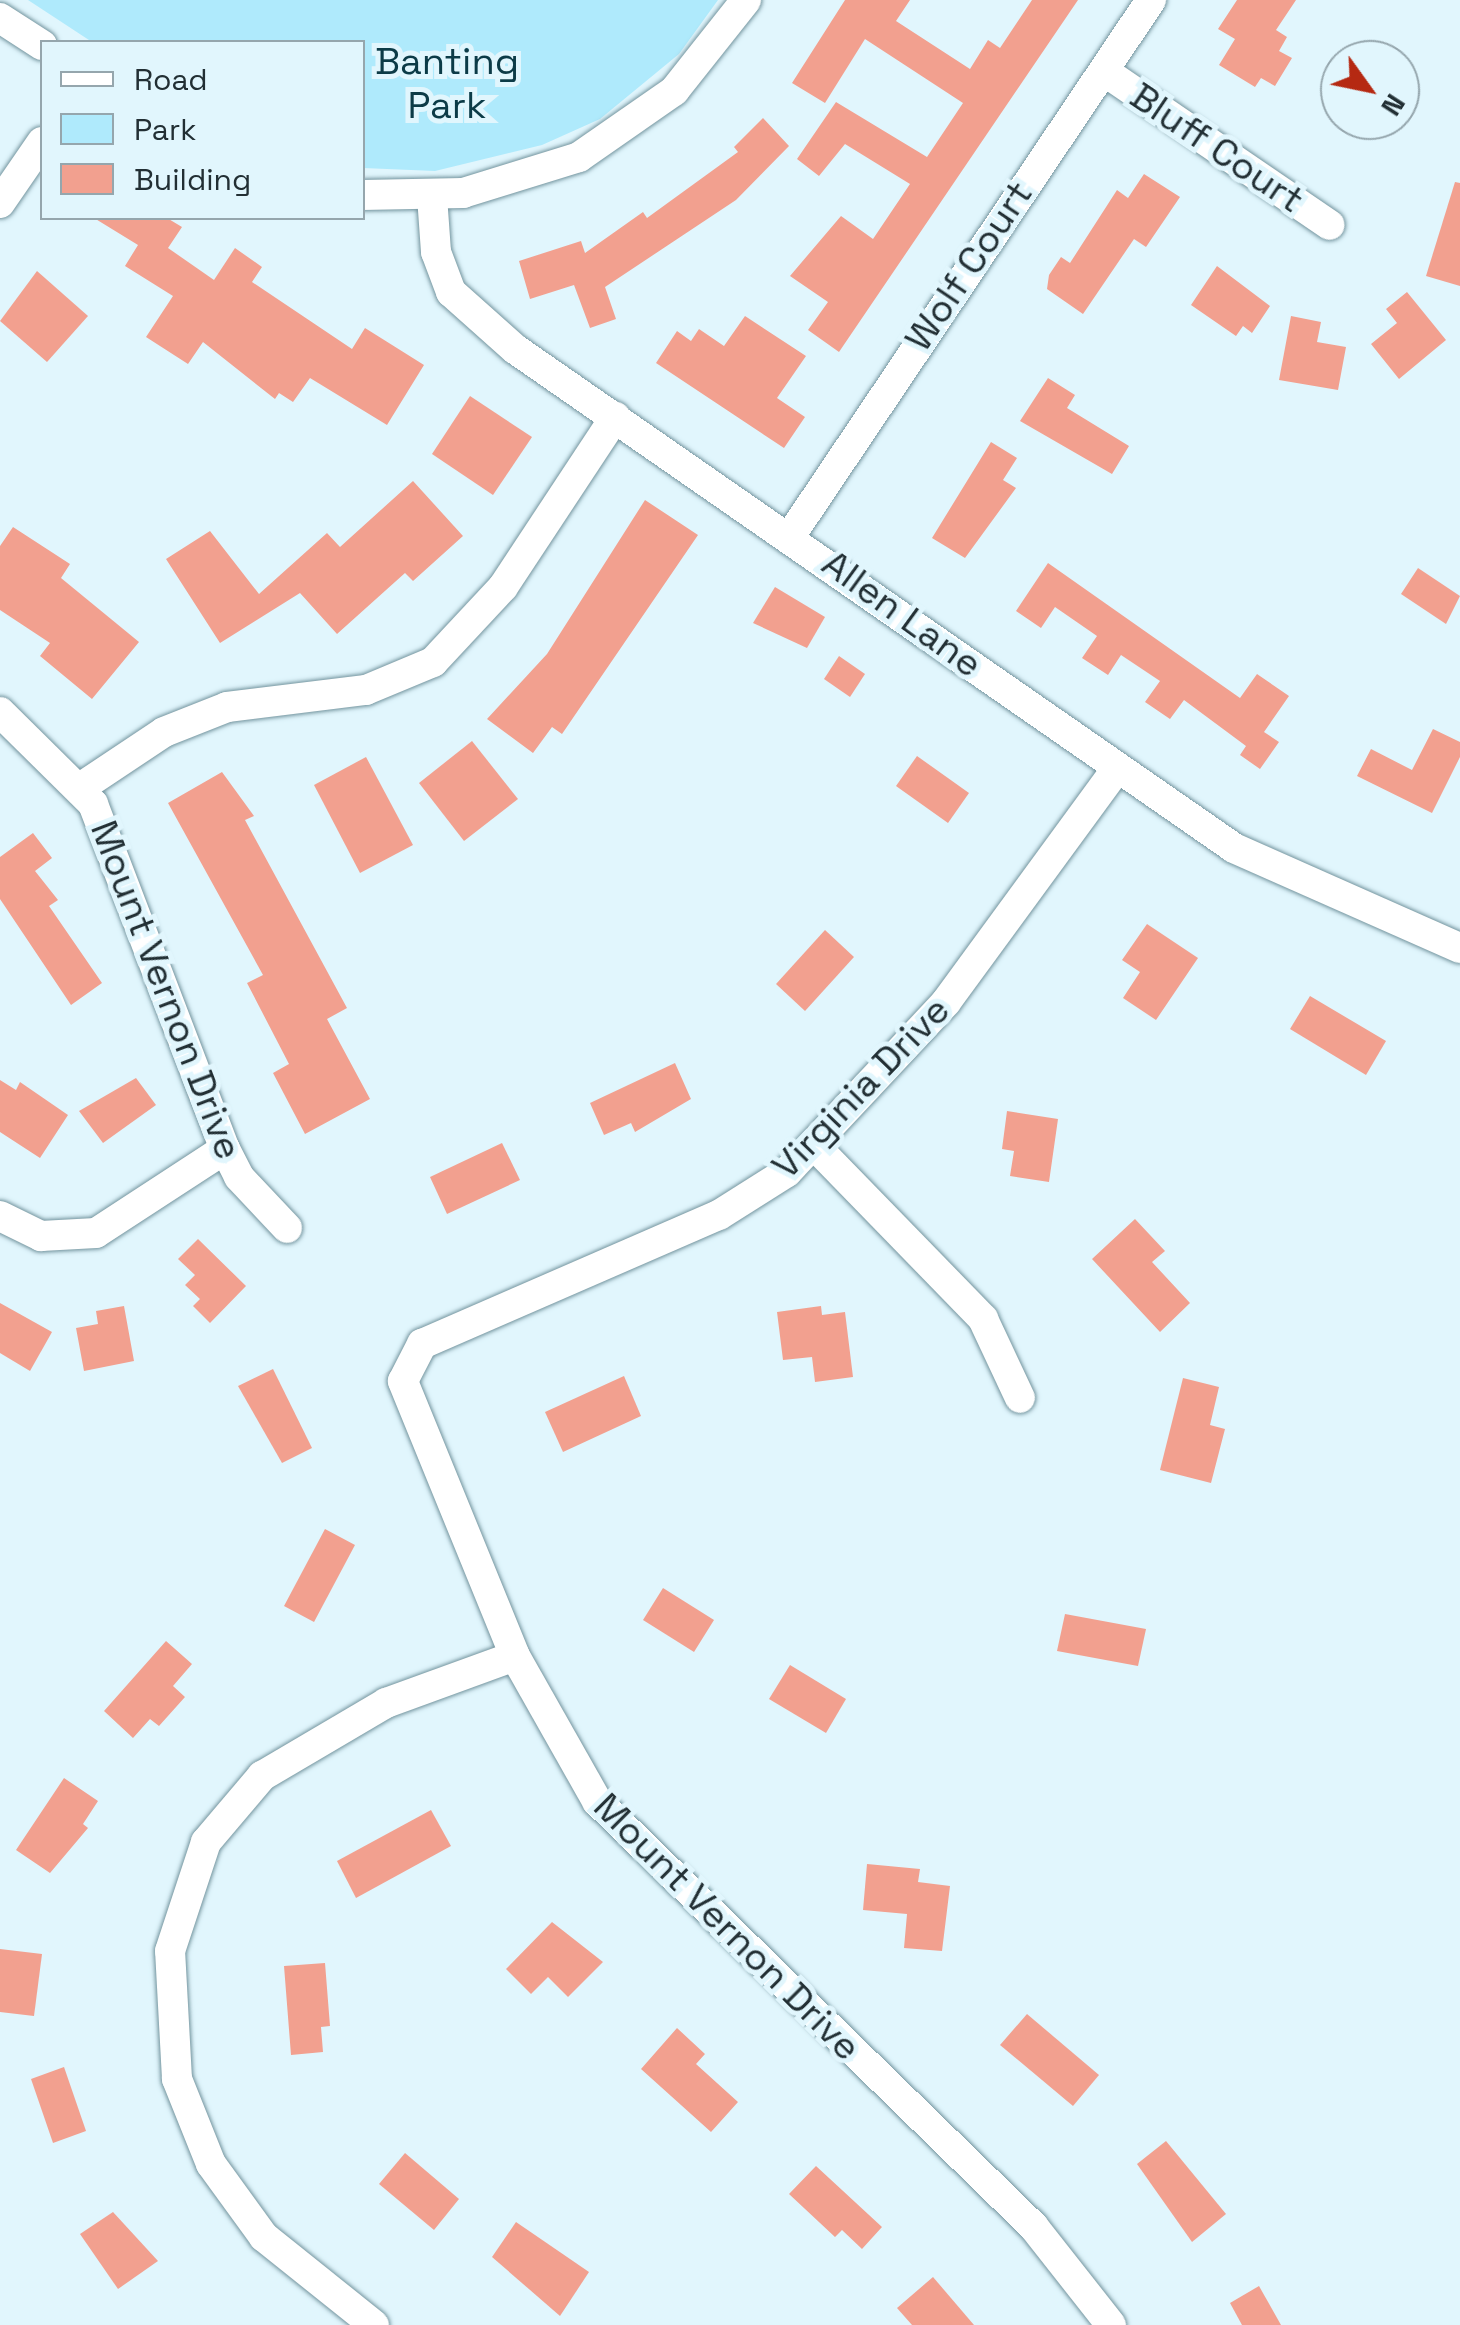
<!DOCTYPE html>
<style>
body{margin:0}
#map{position:relative;width:1460px;height:2325px;overflow:hidden;background:#e1f6fd;font-family:"Space Grotesk",sans-serif}
div>[style]{position:absolute}
.green>*{inset:0;background:#afeafc}
.building>*{inset:0;background:#f2a08f}
.roads{filter:drop-shadow(0 0 2px #73949e) drop-shadow(0 0 2px #73949e)}
.street>*{height:30px;margin:-15px;padding:0 15px;transform-origin:15px;border-radius:15px;background:#fff}
span{translate:-50% -50%;white-space:nowrap;text-align:center;line-height:1.15;-webkit-text-stroke:10px #e1f6fd;paint-order:stroke}
.park-label{font-size:38px;color:#0c3b47}
.street-label{font-size:38px;color:#222f34}
.legend{position:absolute;left:40px;top:40px;width:325px;height:180px;box-sizing:border-box;background:#e1f6fd;border:2px solid #95a6ad;margin:0;padding:12px 18px;list-style:none;font-size:30px;color:#222f34}
.legend li{display:flex;align-items:center;gap:20px;height:50px}
.legend b{width:50px;border:2px solid #95a6ad}
.north{position:absolute;left:1320px;top:40px;width:100px;height:100px;box-sizing:border-box;background:#e1f6fd;border:2px solid #95a6ad;border-radius:50%;rotate:123deg;font-size:28px;font-weight:700;line-height:40px;text-align:center;color:#222f34}
.north::after{content:'';display:block;margin:auto;width:35px;height:45px;background:#b52912;clip-path:polygon(50% 0,100% 100%,50% 72%,0 100%)}
</style>
<div id="map">
<div class="green">
<div style="clip-path:polygon(28px 0,718px 0,679px 54px,600px 119px,542px 145px,435px 171px,363px 168px,362px 42px,92px 42px)"></div>
</div>
<div class="building">
<div style="clip-path:polygon(845px 0,910px 0,896px 21px,970px 69px,988px 40px,1000px 48px,1032px 0,1078px 0,839px 352px,808px 330px,828px 302px,790px 276px,841px 216px,873px 239px,910px 184px,845px 144px,819px 176px,797px 159px,836px 102px,927px 157px,963px 103px,865px 39px,825px 103px,792px 83px)"></div>
<div style="clip-path:polygon(1237px 0,1296px 0,1276px 30px,1287px 37px,1279px 51px,1292px 58px,1275px 86px,1261px 78px,1255px 87px,1219px 65px,1235px 39px,1218px 29px)"></div>
<div style="clip-path:polygon(763px 118px,789px 146px,736px 200px,605px 287px,616px 319px,590px 328px,574px 285px,530px 299px,519px 261px,581px 241px,585px 253px,643px 212px,647px 218px,738px 152px,734px 147px)"></div>
<div style="clip-path:polygon(1144px 174px,1180px 197px,1146px 247px,1134px 239px,1083px 314px,1047px 289px,1049px 275px,1061px 257px,1070px 263px,1117px 190px,1128px 198px)"></div>
<div style="clip-path:polygon(1455px 182px,1460px 183px,1460px 286px,1426px 276px)"></div>
<div style="clip-path:polygon(94px 218px,167px 218px,182px 227px,168px 248px,214px 280px,235px 248px,262px 267px,252px 282px,352px 349px,365px 328px,424px 365px,387px 425px,310px 378px,293px 402px,279px 393px,275px 399px,203px 342px,188px 364px,146px 337px,173px 296px,125px 266px,138px 245px)"></div>
<div style="clip-path:polygon(1217px 266px,1270px 306px,1252px 333px,1243px 326px,1236px 336px,1191px 305px)"></div>
<div style="clip-path:polygon(37px 271px,88px 316px,47px 362px,0 321px)"></div>
<div style="clip-path:polygon(1407px 292px,1446px 340px,1399px 379px,1371px 344px,1397px 323px,1386px 309px)"></div>
<div style="clip-path:polygon(745px 316px,806px 356px,777px 398px,805px 417px,784px 448px,656px 363px,677px 331px,691px 341px,699px 329px,724px 346px)"></div>
<div style="clip-path:polygon(1291px 316px,1321px 322px,1317px 342px,1346px 347px,1338px 390px,1279px 380px)"></div>
<div style="clip-path:polygon(1048px 378px,1075px 395px,1067px 408px,1129px 446px,1112px 474px,1020px 421px)"></div>
<div style="clip-path:polygon(470px 396px,532px 437px,493px 495px,432px 454px)"></div>
<div style="clip-path:polygon(991px 442px,1017px 458px,1003px 480px,1016px 488px,965px 558px,932px 538px)"></div>
<div style="clip-path:polygon(413px 481px,463px 536px,413px 581px,405px 573px,337px 634px,300px 593px,220px 643px,166px 559px,210px 531px,259px 594px,327px 533px,340px 547px)"></div>
<div style="clip-path:polygon(645px 500px,698px 535px,562px 734px,552px 727px,533px 753px,487px 719px,547px 654px)"></div>
<div style="clip-path:polygon(13px 527px,70px 564px,61px 578px,139px 642px,92px 699px,40px 656px,50px 643px,0 610px,0 546px)"></div>
<div style="clip-path:polygon(1048px 563px,1240px 698px,1257px 674px,1289px 696px,1264px 732px,1279px 742px,1260px 769px,1240px 755px,1246px 746px,1184px 700px,1170px 719px,1145px 702px,1160px 681px,1121px 655px,1108px 675px,1082px 658px,1097px 636px,1055px 607px,1041px 628px,1016px 611px)"></div>
<div style="clip-path:polygon(1418px 568px,1460px 596px,1446px 624px,1401px 594px)"></div>
<div style="clip-path:polygon(775px 587px,825px 617px,807px 648px,753px 623px)"></div>
<div style="clip-path:polygon(839px 656px,865px 674px,850px 697px,824px 679px)"></div>
<div style="clip-path:polygon(1433px 729px,1460px 742px,1460px 757px,1432px 813px,1357px 776px,1371px 749px,1412px 770px)"></div>
<div style="clip-path:polygon(472px 741px,518px 799px,464px 841px,419px 783px)"></div>
<div style="clip-path:polygon(917px 756px,969px 793px,948px 823px,896px 786px)"></div>
<div style="clip-path:polygon(366px 757px,413px 845px,360px 873px,314px 785px)"></div>
<div style="clip-path:polygon(222px 772px,254px 816px,245px 820px,347px 1008px,327px 1019px,370px 1099px,305px 1134px,273px 1073px,289px 1064px,247px 983px,263px 975px,168px 803px)"></div>
<div style="clip-path:polygon(33px 833px,52px 858px,35px 871px,58px 900px,49px 906px,102px 983px,71px 1005px,0 899px,0 857px)"></div>
<div style="clip-path:polygon(1147px 924px,1198px 958px,1156px 1020px,1123px 998px,1140px 972px,1122px 960px)"></div>
<div style="clip-path:polygon(825px 930px,854px 957px,805px 1011px,776px 984px)"></div>
<div style="clip-path:polygon(1310px 996px,1386px 1041px,1366px 1075px,1290px 1029px)"></div>
<div style="clip-path:polygon(675px 1063px,691px 1099px,635px 1132px,631px 1123px,604px 1135px,590px 1103px)"></div>
<div style="clip-path:polygon(136px 1078px,156px 1105px,103px 1143px,79px 1111px)"></div>
<div style="clip-path:polygon(0 1080px,16px 1090px,20px 1082px,68px 1115px,40px 1158px,0 1132px)"></div>
<div style="clip-path:polygon(1007px 1111px,1058px 1119px,1049px 1182px,1010px 1176px,1014px 1151px,1002px 1149px)"></div>
<div style="clip-path:polygon(502px 1143px,520px 1180px,447px 1214px,430px 1177px)"></div>
<div style="clip-path:polygon(1135px 1219px,1165px 1251px,1152px 1262px,1190px 1303px,1160px 1332px,1092px 1259px)"></div>
<div style="clip-path:polygon(198px 1239px,246px 1286px,210px 1323px,193px 1306px,200px 1299px,185px 1285px,195px 1275px,178px 1259px)"></div>
<div style="clip-path:polygon(0 1303px,52px 1332px,30px 1371px,0 1353px)"></div>
<div style="clip-path:polygon(124px 1306px,134px 1361px,84px 1371px,76px 1328px,98px 1324px,96px 1311px)"></div>
<div style="clip-path:polygon(821px 1306px,822px 1315px,845px 1312px,853px 1377px,815px 1382px,812px 1357px,783px 1360px,777px 1312px)"></div>
<div style="clip-path:polygon(273px 1369px,312px 1448px,282px 1463px,238px 1386px)"></div>
<div style="clip-path:polygon(624px 1376px,641px 1416px,563px 1452px,545px 1412px)"></div>
<div style="clip-path:polygon(1183px 1378px,1219px 1387px,1210px 1425px,1225px 1429px,1211px 1483px,1160px 1470px)"></div>
<div style="clip-path:polygon(325px 1529px,355px 1545px,314px 1622px,284px 1606px)"></div>
<div style="clip-path:polygon(663px 1588px,714px 1620px,694px 1652px,643px 1620px)"></div>
<div style="clip-path:polygon(1065px 1614px,1146px 1629px,1138px 1666px,1057px 1651px)"></div>
<div style="clip-path:polygon(166px 1641px,192px 1664px,173px 1686px,185px 1697px,159px 1726px,150px 1719px,133px 1738px,104px 1711px)"></div>
<div style="clip-path:polygon(790px 1665px,846px 1699px,826px 1733px,769px 1699px)"></div>
<div style="clip-path:polygon(64px 1778px,98px 1801px,83px 1824px,88px 1828px,50px 1873px,16px 1850px)"></div>
<div style="clip-path:polygon(431px 1810px,451px 1846px,356px 1898px,337px 1861px)"></div>
<div style="clip-path:polygon(867px 1864px,920px 1869px,918px 1882px,950px 1886px,942px 1951px,904px 1948px,907px 1914px,863px 1910px)"></div>
<div style="clip-path:polygon(552px 1922px,603px 1962px,568px 1997px,548px 1977px,531px 1994px,506px 1969px)"></div>
<div style="clip-path:polygon(0 1949px,42px 1954px,34px 2016px,0 2012px)"></div>
<div style="clip-path:polygon(325px 1963px,330px 2026px,321px 2027px,323px 2052px,291px 2055px,284px 1966px)"></div>
<div style="clip-path:polygon(1027px 2014px,1099px 2075px,1073px 2106px,1000px 2045px)"></div>
<div style="clip-path:polygon(677px 2028px,705px 2054px,696px 2064px,738px 2102px,711px 2132px,641px 2069px)"></div>
<div style="clip-path:polygon(64px 2067px,86px 2131px,53px 2143px,31px 2079px)"></div>
<div style="clip-path:polygon(1166px 2141px,1226px 2214px,1192px 2242px,1137px 2164px)"></div>
<div style="clip-path:polygon(405px 2153px,459px 2199px,434px 2230px,379px 2184px)"></div>
<div style="clip-path:polygon(816px 2166px,882px 2227px,862px 2249px,842px 2230px,835px 2237px,789px 2194px)"></div>
<div style="clip-path:polygon(113px 2212px,158px 2261px,118px 2289px,80px 2234px)"></div>
<div style="clip-path:polygon(516px 2222px,589px 2272px,560px 2316px,492px 2257px)"></div>
<div style="clip-path:polygon(933px 2277px,974px 2325px,912px 2325px,897px 2308px)"></div>
<div style="clip-path:polygon(1259px 2286px,1281px 2325px,1242px 2325px,1230px 2303px)"></div>
</div>
<div class="roads">
<div class="street">
<div style="left:0;top:18px;width:50px;rotate:32.7deg"></div>
<div style="left:1104px;top:71px;width:273px;rotate:34.3deg"></div>
<div style="left:362px;top:195px;width:101px;rotate:-1.1deg"></div>
<div style="left:463px;top:193px;width:121px;rotate:-17.2deg"></div>
<div style="left:579px;top:157px;width:116px;rotate:-34.8deg"></div>
<div style="left:674px;top:91px;width:116px;rotate:-51.6deg"></div>
<div style="left:432px;top:196px;width:56px;rotate:85.9deg"></div>
<div style="left:436px;top:252px;width:43px;rotate:69.4deg"></div>
<div style="left:451px;top:292px;width:86px;rotate:41.7deg"></div>
<div style="left:515px;top:349px;width:875px;rotate:34.76deg"></div>
<div style="left:1234px;top:848px;width:247px;rotate:23.9deg"></div>
<div style="left:0;top:203px;width:74px;rotate:-55.5deg"></div>
<div style="left:791px;top:535px;width:645px;rotate:-56.06deg"></div>
<div style="left:0;top:712px;width:131px;rotate:44.7deg"></div>
<div style="left:93px;top:804px;width:369px;rotate:69.1deg"></div>
<div style="left:225px;top:1149px;width:31px;rotate:63deg"></div>
<div style="left:239px;top:1177px;width:70px;rotate:46.7deg"></div>
<div style="left:83px;top:786px;width:97px;rotate:-33.7deg"></div>
<div style="left:164px;top:732px;width:68px;rotate:-21.6deg"></div>
<div style="left:227px;top:707px;width:140px;rotate:-7deg"></div>
<div style="left:366px;top:690px;width:73px;rotate:-22.7deg"></div>
<div style="left:433px;top:662px;width:103px;rotate:-47deg"></div>
<div style="left:503px;top:587px;width:204px;rotate:-56.6deg"></div>
<div style="left:816px;top:1147px;width:240px;rotate:45.8deg"></div>
<div style="left:983px;top:1319px;width:87px;rotate:64.9deg"></div>
<div style="left:0;top:1216px;width:46px;rotate:26deg"></div>
<div style="left:41px;top:1236px;width:55px;rotate:-3.1deg"></div>
<div style="left:96px;top:1233px;width:154px;rotate:-33.1deg"></div>
<div style="left:374px;top:2325px;width:141px;rotate:-141.3deg"></div>
<div style="left:264px;top:2237px;width:90px;rotate:-126deg"></div>
<div style="left:211px;top:2164px;width:92px;rotate:-111.8deg"></div>
<div style="left:177px;top:2079px;width:128px;rotate:-93.1deg"></div>
<div style="left:170px;top:1951px;width:115px;rotate:-71.7deg"></div>
<div style="left:206px;top:1842px;width:87px;rotate:-49.7deg"></div>
<div style="left:262px;top:1776px;width:144px;rotate:-30.5deg"></div>
<div style="left:386px;top:1703px;width:137px;rotate:-20deg"></div>
<div style="left:1111px;top:2325px;width:125px;rotate:-128.2deg"></div>
<div style="left:1034px;top:2227px;width:610px;rotate:-135.73deg"></div>
<div style="left:597px;top:1801px;width:167px;rotate:-119.5deg"></div>
<div style="left:515px;top:1656px;width:297px;rotate:-112.2deg"></div>
<div style="left:403px;top:1381px;width:42px;rotate:-62.8deg"></div>
<div style="left:422px;top:1344px;width:324px;rotate:-23.5deg"></div>
<div style="left:719px;top:1215px;width:80px;rotate:-32.3deg"></div>
<div style="left:787px;top:1172px;width:233px;rotate:-46.9deg"></div>
<div style="left:946px;top:1002px;width:290px;rotate:-53.8deg"></div>
</div>
</div>
<div class="park-label">
<span style="left:447px;top:84px">Banting<br>Park</span>
</div>
<div class="street-label">
<span style="left:1217px;top:148px;rotate:34deg">Bluff Court</span>
<span style="left:969px;top:266px;rotate:-56deg">Wolf Court</span>
<span style="left:902px;top:614px;rotate:36deg">Allen Lane</span>
<span style="left:166px;top:990px;rotate:69deg">Mount Vernon Drive</span>
<span style="left:861px;top:1088px;rotate:-46deg">Virginia Drive</span>
<span style="left:727px;top:1927px;rotate:45deg">Mount Vernon Drive</span>
</div>
<ul class="legend">
<li><b style="height:12px;background:#fff"></b>Road</li>
<li><b style="height:28px;background:#afeafc"></b>Park</li>
<li><b style="height:28px;background:#f2a08f"></b>Building</li>
</ul>
<div class="north">N</div>
</div>
